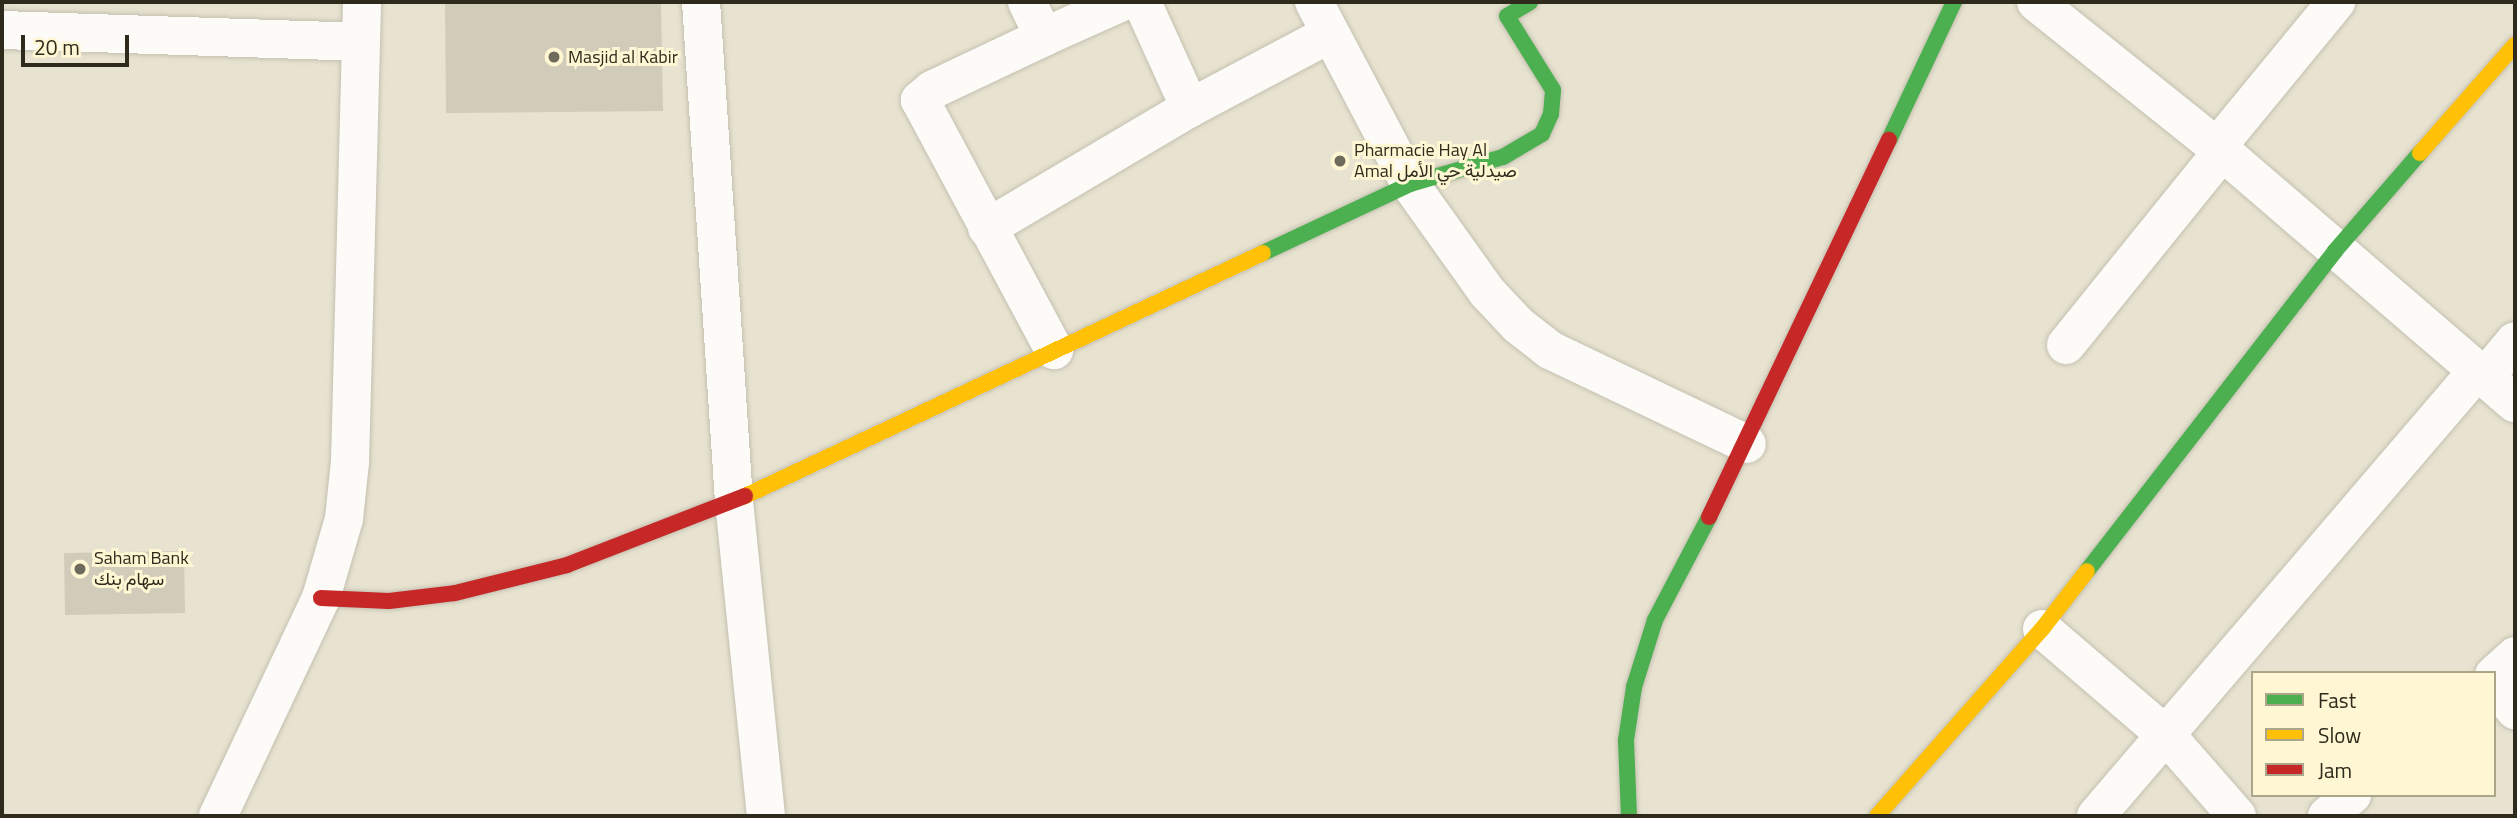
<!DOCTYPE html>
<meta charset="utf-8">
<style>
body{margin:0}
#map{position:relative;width:2517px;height:818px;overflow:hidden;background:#e8e3d0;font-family:"Titillium Web",Vazirmatn,sans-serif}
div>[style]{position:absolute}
.building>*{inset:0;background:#d1cbb9}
.roads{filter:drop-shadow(0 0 2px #c4c0b1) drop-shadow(0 0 2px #c4c0b1)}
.street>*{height:38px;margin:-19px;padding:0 19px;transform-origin:19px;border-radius:19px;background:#fcfbf8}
.fast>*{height:16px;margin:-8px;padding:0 8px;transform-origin:8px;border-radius:8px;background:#4caf50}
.slow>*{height:16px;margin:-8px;padding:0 8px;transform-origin:8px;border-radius:8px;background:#ffc107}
.jam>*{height:16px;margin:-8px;padding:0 8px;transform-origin:8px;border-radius:8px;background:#c62828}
.dots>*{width:19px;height:19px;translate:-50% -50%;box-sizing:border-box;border:4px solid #fff7d3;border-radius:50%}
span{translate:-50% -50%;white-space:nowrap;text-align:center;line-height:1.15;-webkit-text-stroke:6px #fff7d3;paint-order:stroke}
.poi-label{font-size:18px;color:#2e2b1d}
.left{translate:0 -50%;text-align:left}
.frame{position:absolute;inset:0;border:4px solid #2e2b1d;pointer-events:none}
.legend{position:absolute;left:2251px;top:671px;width:245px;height:126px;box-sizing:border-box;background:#fff7d3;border:2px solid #aba58a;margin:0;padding:9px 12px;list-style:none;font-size:21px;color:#2e2b1d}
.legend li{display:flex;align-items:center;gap:14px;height:35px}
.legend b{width:35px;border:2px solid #aba58a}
.scale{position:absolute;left:21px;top:35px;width:108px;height:32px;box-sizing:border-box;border:4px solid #2e2b1d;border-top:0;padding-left:9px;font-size:21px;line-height:24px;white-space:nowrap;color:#2e2b1d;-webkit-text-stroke:5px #fff7d3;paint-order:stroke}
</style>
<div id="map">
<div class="building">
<div style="clip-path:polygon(445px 2px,661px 2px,663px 111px,446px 113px)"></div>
<div style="clip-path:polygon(184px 551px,185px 613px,65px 615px,64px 553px)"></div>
</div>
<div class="roads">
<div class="street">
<div style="left:701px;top:2px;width:500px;rotate:86.22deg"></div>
<div style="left:734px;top:501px;width:317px;rotate:84.2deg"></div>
<div style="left:1027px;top:2px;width:39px;rotate:64deg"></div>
<div style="left:1044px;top:37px;width:124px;rotate:154.7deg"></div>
<div style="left:932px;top:90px;width:16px;rotate:140deg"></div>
<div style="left:920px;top:100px;width:284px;rotate:61.8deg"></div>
<div style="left:1314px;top:2px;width:206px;rotate:62.2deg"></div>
<div style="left:1410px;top:184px;width:133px;rotate:54.5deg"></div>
<div style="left:1487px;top:292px;width:45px;rotate:46.8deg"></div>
<div style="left:1518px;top:325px;width:41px;rotate:38deg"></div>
<div style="left:1550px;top:350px;width:218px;rotate:25.5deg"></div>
<div style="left:2036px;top:2px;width:232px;rotate:38.7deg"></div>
<div style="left:2217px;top:147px;width:393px;rotate:40.7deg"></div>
<div style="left:2px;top:30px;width:358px;rotate:1.9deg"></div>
<div style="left:1044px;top:37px;width:85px;rotate:-24.2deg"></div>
<div style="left:1190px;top:108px;width:158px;rotate:-27.9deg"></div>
<div style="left:2217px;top:147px;width:188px;rotate:-50.6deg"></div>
<div style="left:987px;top:228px;width:236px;rotate:-30.6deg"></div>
<div style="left:1190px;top:108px;width:116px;rotate:-114.4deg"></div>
<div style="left:2066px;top:345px;width:248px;rotate:-51.1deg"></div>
<div style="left:2486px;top:376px;width:45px;rotate:-50.4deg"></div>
<div style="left:2042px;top:629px;width:166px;rotate:40.6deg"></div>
<div style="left:2168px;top:737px;width:105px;rotate:48.9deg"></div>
<div style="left:2494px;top:675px;width:28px;rotate:-42deg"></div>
<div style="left:2494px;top:685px;width:33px;rotate:50deg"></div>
<div style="left:218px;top:816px;width:241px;rotate:-64.7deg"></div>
<div style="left:321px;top:598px;width:82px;rotate:-73.8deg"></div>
<div style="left:344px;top:519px;width:57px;rotate:-84deg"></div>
<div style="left:350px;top:462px;width:460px;rotate:-88.5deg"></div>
<div style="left:2096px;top:816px;width:587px;rotate:-49.42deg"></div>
<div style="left:2327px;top:816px;width:33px;rotate:-40deg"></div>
</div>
<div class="fast">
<div style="left:1889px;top:140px;width:153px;rotate:-64.8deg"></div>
<div style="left:1263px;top:253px;width:162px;rotate:-25.1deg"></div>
<div style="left:1410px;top:184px;width:97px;rotate:-16.2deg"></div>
<div style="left:1503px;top:157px;width:45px;rotate:-30.5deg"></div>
<div style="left:1542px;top:134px;width:22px;rotate:-66deg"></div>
<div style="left:1551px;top:114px;width:24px;rotate:-85deg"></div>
<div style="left:1553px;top:90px;width:87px;rotate:-121.9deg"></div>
<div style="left:1507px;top:16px;width:27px;rotate:-31deg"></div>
<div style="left:2087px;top:571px;width:405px;rotate:-52.2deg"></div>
<div style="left:2335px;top:251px;width:130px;rotate:-49.1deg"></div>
<div style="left:1629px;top:816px;width:76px;rotate:-92.3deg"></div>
<div style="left:1626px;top:740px;width:54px;rotate:-81.4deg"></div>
<div style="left:1634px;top:687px;width:70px;rotate:-72.6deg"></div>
<div style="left:1655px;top:620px;width:116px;rotate:-62.3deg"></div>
</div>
<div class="slow">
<div style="left:2420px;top:153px;width:144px;rotate:-48.7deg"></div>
<div style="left:745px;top:496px;width:572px;rotate:-25.13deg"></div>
<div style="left:1877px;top:816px;width:249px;rotate:-48.6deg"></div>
<div style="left:2042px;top:629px;width:73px;rotate:-52.2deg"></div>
</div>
<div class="jam">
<div style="left:1709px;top:517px;width:418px;rotate:-64.5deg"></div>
<div style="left:321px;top:598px;width:68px;rotate:2.5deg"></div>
<div style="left:389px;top:601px;width:66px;rotate:-6.9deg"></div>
<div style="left:455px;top:593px;width:115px;rotate:-14deg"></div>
<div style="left:567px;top:565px;width:191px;rotate:-21.2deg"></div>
</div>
</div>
<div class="dots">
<div style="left:554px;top:57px;background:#6f6b5c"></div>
<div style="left:1340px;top:161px;background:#6f6b5c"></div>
<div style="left:80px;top:569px;background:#6f6b5c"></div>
</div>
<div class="poi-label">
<span class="left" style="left:568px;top:57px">Masjid al Kabir</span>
<span class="left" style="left:1354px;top:161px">Pharmacie Hay Al<br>Amal صيدلية حي الأمل</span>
<span class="left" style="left:94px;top:569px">Saham Bank<br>سهام بنك</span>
</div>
<div class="frame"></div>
<ul class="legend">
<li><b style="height:9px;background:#4caf50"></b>Fast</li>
<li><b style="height:9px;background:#ffc107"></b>Slow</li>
<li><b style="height:9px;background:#c62828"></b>Jam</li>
</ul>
<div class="scale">20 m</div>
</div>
